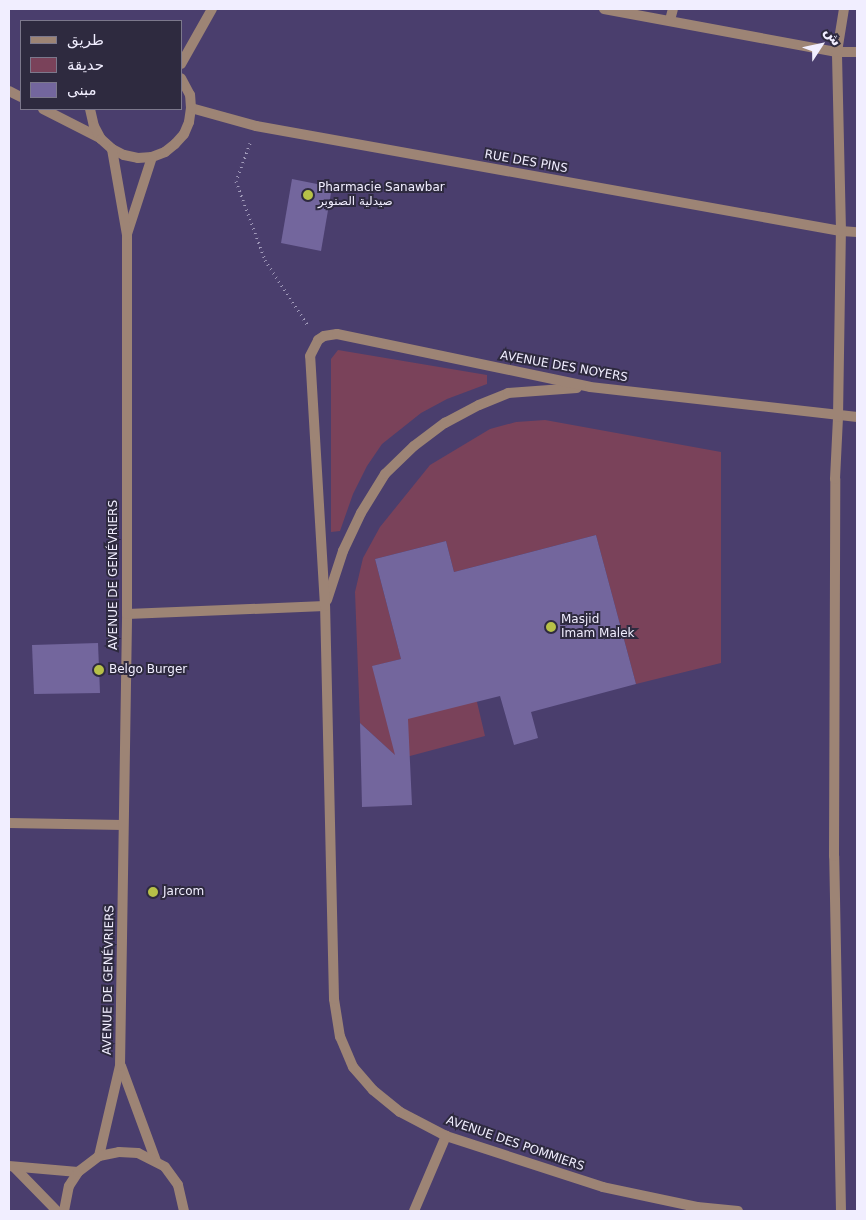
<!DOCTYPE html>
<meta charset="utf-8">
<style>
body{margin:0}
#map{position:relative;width:866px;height:1220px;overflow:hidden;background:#4a3e6d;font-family:"DejaVu Sans","Noto Sans Arabic",sans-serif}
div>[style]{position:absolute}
.green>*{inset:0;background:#7a425a}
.building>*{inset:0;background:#73669d}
.path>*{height:3px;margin-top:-1.5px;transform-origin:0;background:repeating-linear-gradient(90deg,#a29bba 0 1px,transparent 0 5px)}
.service>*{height:10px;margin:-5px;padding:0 5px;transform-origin:5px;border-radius:5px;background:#9d8475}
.minor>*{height:10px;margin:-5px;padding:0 5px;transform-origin:5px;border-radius:5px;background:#9d8475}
.tertiary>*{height:10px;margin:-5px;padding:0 5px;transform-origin:5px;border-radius:5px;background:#9d8475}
.dots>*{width:14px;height:14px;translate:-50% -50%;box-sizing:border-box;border:2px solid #2e2a3f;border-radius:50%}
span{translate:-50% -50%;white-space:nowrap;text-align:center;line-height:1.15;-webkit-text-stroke:4px #2e2a3f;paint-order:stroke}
.street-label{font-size:12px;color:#f1eeff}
.poi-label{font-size:12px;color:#f1eeff}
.left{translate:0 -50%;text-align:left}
.frame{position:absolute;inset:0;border:10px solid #f1eeff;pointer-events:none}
.legend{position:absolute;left:20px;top:20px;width:162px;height:90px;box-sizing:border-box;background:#2e2a3f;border:1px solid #7c788c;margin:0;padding:6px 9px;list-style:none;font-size:15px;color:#f1eeff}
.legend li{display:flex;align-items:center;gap:10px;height:25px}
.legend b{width:25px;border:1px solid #7c788c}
.north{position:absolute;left:796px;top:20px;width:50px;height:50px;-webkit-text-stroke:4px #2e2a3f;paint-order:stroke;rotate:55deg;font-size:14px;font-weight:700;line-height:20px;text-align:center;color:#f1eeff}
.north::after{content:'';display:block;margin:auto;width:18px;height:22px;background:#f1eeff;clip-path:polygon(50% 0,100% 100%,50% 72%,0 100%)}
</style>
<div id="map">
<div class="green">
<div style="clip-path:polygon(338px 350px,487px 375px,487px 384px,447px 399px,421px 413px,382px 444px,367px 466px,353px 494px,340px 531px,331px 532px,331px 359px)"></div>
<div style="clip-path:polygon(545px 420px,721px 452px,721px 663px,636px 684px,596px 535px,454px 572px,446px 541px,375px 559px,401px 659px,373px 666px,477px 702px,485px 736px,410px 756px,397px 757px,360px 723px,355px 592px,363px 558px,380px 527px,430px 465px,490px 429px,516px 422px)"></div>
</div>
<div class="building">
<div style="clip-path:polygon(292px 179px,332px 187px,321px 251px,281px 243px)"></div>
<div style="clip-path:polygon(596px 535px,636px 684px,531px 712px,538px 738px,514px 745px,500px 696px,408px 719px,412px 805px,362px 807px,360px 723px,395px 755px,372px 666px,401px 659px,375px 559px,446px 541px,454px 572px)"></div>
<div style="clip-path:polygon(98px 643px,100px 693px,34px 694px,32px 645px)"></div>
</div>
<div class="path">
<div style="left:250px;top:143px;width:40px;rotate:110.2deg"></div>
<div style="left:236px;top:181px;width:84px;rotate:69.8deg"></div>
<div style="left:265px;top:260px;width:77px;rotate:56.7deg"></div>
</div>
<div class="service">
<div style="left:414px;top:1211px;width:82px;rotate:-66.9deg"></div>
</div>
<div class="minor">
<div style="left:604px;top:9px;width:237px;rotate:10.5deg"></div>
<div style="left:837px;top:52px;width:20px"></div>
<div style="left:670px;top:20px;width:11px;rotate:-75deg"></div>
<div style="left:191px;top:108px;width:67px;rotate:15.5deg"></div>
<div style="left:256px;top:126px;width:594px;rotate:10.18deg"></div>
<div style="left:841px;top:231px;width:16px;rotate:4deg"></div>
<div style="left:327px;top:600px;width:52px;rotate:-71.9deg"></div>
<div style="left:343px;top:551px;width:42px;rotate:-64.7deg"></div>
<div style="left:361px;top:513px;width:46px;rotate:-58.4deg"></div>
<div style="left:385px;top:474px;width:40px;rotate:-44deg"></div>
<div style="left:414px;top:446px;width:39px;rotate:-37deg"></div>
<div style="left:445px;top:423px;width:38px;rotate:-28deg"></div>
<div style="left:479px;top:405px;width:31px;rotate:-22deg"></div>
<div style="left:508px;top:393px;width:69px;rotate:-4.1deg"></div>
<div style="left:127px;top:614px;width:198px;rotate:-2.3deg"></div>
<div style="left:9px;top:823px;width:114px;rotate:1deg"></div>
<div style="left:9px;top:1166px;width:69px;rotate:5deg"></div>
<div style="left:14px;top:1167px;width:62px;rotate:45.7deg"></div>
<div style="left:738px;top:1211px;width:41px;rotate:-174.4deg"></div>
<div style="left:697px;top:1207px;width:96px;rotate:-168deg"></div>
<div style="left:603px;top:1187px;width:165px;rotate:-162deg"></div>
<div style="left:446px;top:1136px;width:52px;rotate:-152.4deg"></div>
<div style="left:400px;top:1112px;width:35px;rotate:-141deg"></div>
<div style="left:373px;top:1090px;width:30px;rotate:-131deg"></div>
<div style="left:353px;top:1067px;width:33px;rotate:-113deg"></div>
<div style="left:340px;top:1037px;width:38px;rotate:-99deg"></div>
<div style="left:334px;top:999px;width:393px;rotate:-91.3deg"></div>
<div style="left:325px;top:606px;width:250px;rotate:-93.4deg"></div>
<div style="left:310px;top:356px;width:18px;rotate:-63deg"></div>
<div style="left:318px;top:340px;width:7px;rotate:-34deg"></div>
<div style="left:324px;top:336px;width:13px;rotate:-9deg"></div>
<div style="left:337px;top:334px;width:258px;rotate:11.8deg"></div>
<div style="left:590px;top:387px;width:269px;rotate:6.4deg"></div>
<div style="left:841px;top:1211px;width:355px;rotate:-91.1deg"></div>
<div style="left:834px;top:856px;width:377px;rotate:-89.8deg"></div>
<div style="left:835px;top:479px;width:62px;rotate:-87.2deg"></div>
<div style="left:838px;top:417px;width:186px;rotate:-89.1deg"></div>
<div style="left:841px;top:231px;width:179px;rotate:-91.3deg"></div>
<div style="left:837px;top:52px;width:44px;rotate:-80.8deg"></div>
</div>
<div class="tertiary">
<div style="left:181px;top:64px;width:63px;rotate:-60.6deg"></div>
<div style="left:9px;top:91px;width:13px;rotate:27deg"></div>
<div style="left:43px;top:109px;width:64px;rotate:27deg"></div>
<div style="left:90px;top:109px;width:17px;rotate:77deg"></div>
<div style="left:94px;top:126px;width:15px;rotate:62deg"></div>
<div style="left:101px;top:139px;width:15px;rotate:42deg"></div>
<div style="left:112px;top:149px;width:13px;rotate:27deg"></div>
<div style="left:124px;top:155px;width:14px;rotate:12deg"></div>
<div style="left:138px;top:158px;width:14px;rotate:-4deg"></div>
<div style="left:152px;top:157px;width:14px;rotate:-21deg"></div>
<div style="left:165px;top:152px;width:13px;rotate:-39deg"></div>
<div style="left:175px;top:144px;width:13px;rotate:-48deg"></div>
<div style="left:184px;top:134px;width:13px;rotate:-67deg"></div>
<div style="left:189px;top:122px;width:14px;rotate:-82deg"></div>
<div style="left:191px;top:108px;width:13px;rotate:-94deg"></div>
<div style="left:190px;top:95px;width:19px;rotate:-118deg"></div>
<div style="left:127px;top:234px;width:81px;rotate:-72deg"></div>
<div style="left:121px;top:1066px;width:101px;rotate:69.8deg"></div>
<div style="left:99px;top:1156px;width:92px;rotate:-76.9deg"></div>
<div style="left:120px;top:1066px;width:452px;rotate:-89.1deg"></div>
<div style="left:127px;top:614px;width:379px;rotate:-90deg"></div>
<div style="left:127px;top:235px;width:87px;rotate:-99.9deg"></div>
<div style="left:64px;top:1211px;width:25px;rotate:-79deg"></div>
<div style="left:69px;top:1186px;width:17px;rotate:-57deg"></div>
<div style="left:78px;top:1172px;width:26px;rotate:-37deg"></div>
<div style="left:99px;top:1156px;width:20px;rotate:-11deg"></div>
<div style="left:119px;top:1152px;width:19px;rotate:3deg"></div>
<div style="left:138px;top:1153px;width:30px;rotate:27deg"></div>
<div style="left:165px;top:1167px;width:22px;rotate:54deg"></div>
<div style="left:178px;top:1185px;width:27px;rotate:77deg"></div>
</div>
<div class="dots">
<div style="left:308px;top:195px;background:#b7c148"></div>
<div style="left:551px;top:627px;background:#b7c148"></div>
<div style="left:99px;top:670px;background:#b7c148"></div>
<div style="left:153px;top:892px;background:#b7c148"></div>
</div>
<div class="street-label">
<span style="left:526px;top:162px;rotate:10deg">RUE DES PINS</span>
<span style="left:564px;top:367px;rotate:10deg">AVENUE DES NOYERS</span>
<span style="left:114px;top:575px;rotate:-90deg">AVENUE DE GENÉVRIERS</span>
<span style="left:109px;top:980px;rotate:-89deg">AVENUE DE GENÉVRIERS</span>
<span style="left:515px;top:1144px;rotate:19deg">AVENUE DES POMMIERS</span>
</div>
<div class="poi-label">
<span class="left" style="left:318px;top:195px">Pharmacie Sanawbar<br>صيدلية الصنوبر</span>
<span class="left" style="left:561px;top:627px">Masjid<br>Imam Malek</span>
<span class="left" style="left:109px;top:670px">Belgo Burger</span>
<span class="left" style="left:163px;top:892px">Jarcom</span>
</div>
<div class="frame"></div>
<ul class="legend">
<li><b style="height:6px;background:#9d8475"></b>طريق</li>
<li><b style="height:14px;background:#7a425a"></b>حديقة</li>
<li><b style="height:14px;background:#73669d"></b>مبنى</li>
</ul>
<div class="north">ش</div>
</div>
